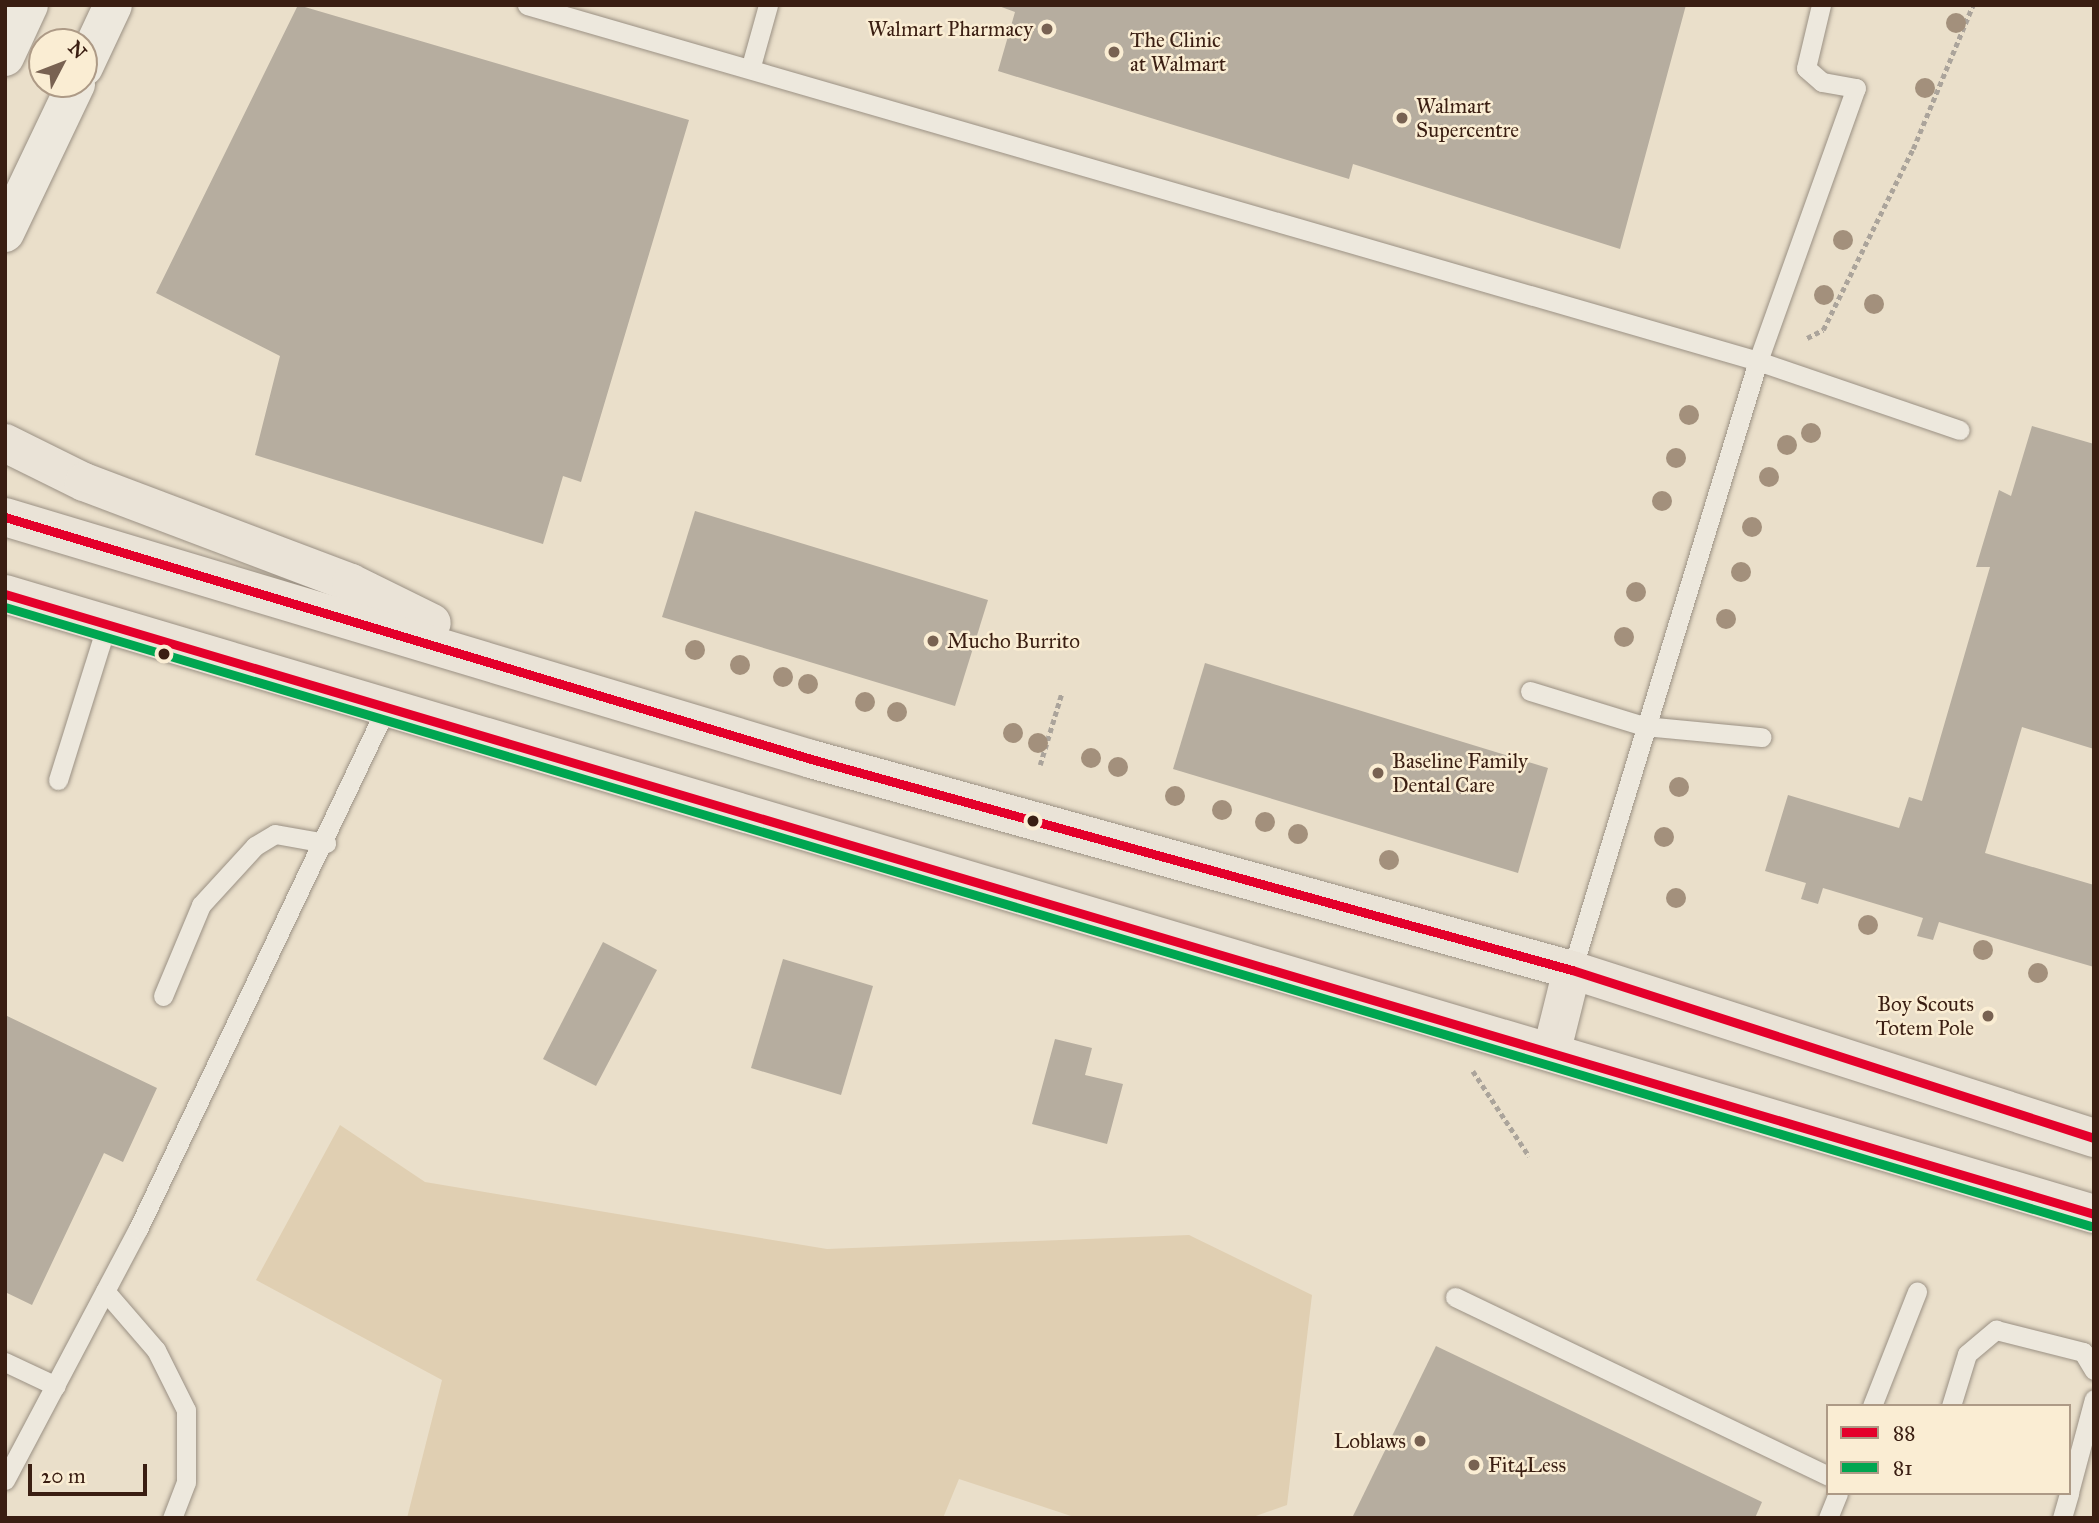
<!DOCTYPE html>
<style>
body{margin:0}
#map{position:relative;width:2099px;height:1523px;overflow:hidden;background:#eadfca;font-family:"IM FELL Great Primer",serif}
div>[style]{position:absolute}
.green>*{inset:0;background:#e0cfb2}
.building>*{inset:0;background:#b6ad9f}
.path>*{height:4.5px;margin-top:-2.25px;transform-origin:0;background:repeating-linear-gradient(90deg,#aba49b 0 5px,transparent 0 8.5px)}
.roads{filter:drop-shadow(0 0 2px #9b9184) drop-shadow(0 0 2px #9b9184)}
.lane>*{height:19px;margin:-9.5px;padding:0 9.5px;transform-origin:9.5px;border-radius:9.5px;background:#ede8dd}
.secondary>*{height:38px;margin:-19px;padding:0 19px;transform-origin:19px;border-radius:19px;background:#ede8dd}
.primary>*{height:38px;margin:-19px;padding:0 19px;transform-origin:19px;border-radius:19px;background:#eae3d7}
.bus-1>*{height:9px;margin:-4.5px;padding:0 4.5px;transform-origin:4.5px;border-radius:4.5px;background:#e4002b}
.bus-2>*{height:9px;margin:-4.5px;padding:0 4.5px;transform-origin:4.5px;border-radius:4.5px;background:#00a651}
.trees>*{width:20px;height:20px;margin:-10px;border-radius:50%;background:#a3907c}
.dots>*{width:19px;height:19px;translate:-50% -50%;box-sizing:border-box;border:4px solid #faedd3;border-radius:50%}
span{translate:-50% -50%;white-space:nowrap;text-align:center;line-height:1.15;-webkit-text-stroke:5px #faedd3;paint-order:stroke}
.poi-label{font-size:21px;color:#3a1e12}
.right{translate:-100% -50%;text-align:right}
.left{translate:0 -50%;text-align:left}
.frame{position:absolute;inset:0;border:7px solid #3a1e12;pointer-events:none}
.legend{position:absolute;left:1826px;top:1404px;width:245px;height:91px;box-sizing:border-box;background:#faedd3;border:2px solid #ad9a86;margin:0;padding:9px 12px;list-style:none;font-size:21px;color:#3a1e12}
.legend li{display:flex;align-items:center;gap:14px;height:35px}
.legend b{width:35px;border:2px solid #ad9a86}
.north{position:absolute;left:28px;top:28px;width:70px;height:70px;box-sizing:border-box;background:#faedd3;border:2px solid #ad9a86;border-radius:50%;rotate:48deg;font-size:19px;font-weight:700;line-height:28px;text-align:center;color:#3a1e12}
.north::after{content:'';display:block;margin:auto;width:24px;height:32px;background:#786252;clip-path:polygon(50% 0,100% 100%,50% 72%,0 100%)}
.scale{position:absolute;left:28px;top:1464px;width:119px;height:32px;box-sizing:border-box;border:4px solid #3a1e12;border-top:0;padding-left:9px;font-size:21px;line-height:24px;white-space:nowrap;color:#3a1e12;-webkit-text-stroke:5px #faedd3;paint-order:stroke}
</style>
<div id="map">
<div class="green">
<div style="clip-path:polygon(340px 1125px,425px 1182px,827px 1249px,1189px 1235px,1312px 1295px,1287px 1505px,1250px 1518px,1077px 1518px,959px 1479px,943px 1518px,407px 1518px,442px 1380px,256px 1280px)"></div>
</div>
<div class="building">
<div style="clip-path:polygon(298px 5px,689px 120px,581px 482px,563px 476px,543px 544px,255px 455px,280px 356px,156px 293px)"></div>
<div style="clip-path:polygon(996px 5px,1686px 5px,1620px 249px,1353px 164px,1349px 179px,998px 71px,1015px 12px)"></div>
<div style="clip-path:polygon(2032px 426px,2094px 444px,2094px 749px,2022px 727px,1985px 853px,2094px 885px,2094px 967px,1939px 922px,1933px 940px,1917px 936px,1923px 918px,1823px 888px,1818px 904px,1801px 899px,1806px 883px,1765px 871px,1788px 795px,1899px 828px,1909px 797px,1922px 801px,1990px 567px,1976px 567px,1999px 490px,2011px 496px)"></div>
<div style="clip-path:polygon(695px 511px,988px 600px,955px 706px,662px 617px)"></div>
<div style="clip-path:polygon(1205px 663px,1548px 768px,1518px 873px,1173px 769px)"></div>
<div style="clip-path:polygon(603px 942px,657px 970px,596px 1086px,543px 1059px)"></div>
<div style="clip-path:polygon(783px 959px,873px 986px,841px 1095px,751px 1068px)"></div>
<div style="clip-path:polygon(5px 1015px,157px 1088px,123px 1162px,104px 1153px,32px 1305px,5px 1292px)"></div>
<div style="clip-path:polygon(1055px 1039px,1092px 1048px,1085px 1075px,1123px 1084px,1107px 1144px,1032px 1124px)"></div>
<div style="clip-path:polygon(1436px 1346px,1762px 1502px,1755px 1518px,1352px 1518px)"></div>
</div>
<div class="path">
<div style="left:1807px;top:338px;width:18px;rotate:-27deg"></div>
<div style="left:1823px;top:330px;width:202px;rotate:-63.6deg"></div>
<div style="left:1913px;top:149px;width:156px;rotate:-67.4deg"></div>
<div style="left:1040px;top:765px;width:76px;rotate:-73.2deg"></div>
<div style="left:1473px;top:1071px;width:102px;rotate:56.6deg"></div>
</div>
<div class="roads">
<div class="lane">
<div style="left:527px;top:5px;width:1281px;rotate:16.13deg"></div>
<div style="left:1758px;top:361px;width:213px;rotate:18.9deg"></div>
<div style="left:751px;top:66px;width:63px;rotate:-74.4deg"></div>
<div style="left:1530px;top:691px;width:119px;rotate:17.1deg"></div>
<div style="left:1644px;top:726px;width:118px;rotate:5.4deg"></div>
<div style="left:58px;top:780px;width:164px;rotate:-72.6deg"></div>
<div style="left:1572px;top:970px;width:637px;rotate:-73.02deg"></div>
<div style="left:1758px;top:361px;width:290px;rotate:-70.3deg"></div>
<div style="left:1856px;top:88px;width:35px;rotate:-170deg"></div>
<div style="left:1822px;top:82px;width:21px;rotate:-139deg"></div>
<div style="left:1806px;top:68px;width:65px;rotate:-76.6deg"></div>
<div style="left:163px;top:996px;width:99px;rotate:-67.3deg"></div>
<div style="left:201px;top:905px;width:80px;rotate:-47.5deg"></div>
<div style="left:255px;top:846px;width:23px;rotate:-31deg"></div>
<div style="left:275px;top:834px;width:52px;rotate:10deg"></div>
<div style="left:105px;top:1291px;width:78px;rotate:49.2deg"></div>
<div style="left:156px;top:1350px;width:67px;rotate:63.4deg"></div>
<div style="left:186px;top:1410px;width:72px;rotate:90deg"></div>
<div style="left:186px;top:1482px;width:39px;rotate:111deg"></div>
<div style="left:1455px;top:1297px;width:414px;rotate:25.6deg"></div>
<div style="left:5px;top:1362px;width:56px;rotate:25.2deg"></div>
<div style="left:1872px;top:1406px;width:123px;rotate:-68.5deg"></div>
<div style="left:1951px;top:1406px;width:54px;rotate:-72.9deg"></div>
<div style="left:1967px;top:1354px;width:38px;rotate:-40deg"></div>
<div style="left:1996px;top:1330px;width:90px;rotate:14.2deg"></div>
<div style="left:2083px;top:1352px;width:21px;rotate:59deg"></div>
<div style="left:5px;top:1480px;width:284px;rotate:-62.1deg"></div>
<div style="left:138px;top:1229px;width:579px;rotate:-64.54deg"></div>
<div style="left:2069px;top:1492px;width:96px;rotate:-75deg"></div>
<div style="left:1828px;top:1518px;width:27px;rotate:-68deg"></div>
<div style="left:2062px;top:1518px;width:26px;rotate:-74deg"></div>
</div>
<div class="secondary">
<div style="left:5px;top:57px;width:57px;rotate:-65.2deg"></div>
<div style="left:84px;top:67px;width:68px;rotate:-64.9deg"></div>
<div style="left:5px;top:233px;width:165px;rotate:-64.5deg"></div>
</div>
<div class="primary">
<div style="left:5px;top:443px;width:88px;rotate:26.3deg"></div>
<div style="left:84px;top:482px;width:285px;rotate:20.7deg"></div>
<div style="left:351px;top:583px;width:90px;rotate:26.3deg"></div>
<div style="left:5px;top:517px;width:842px;rotate:16.71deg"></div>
<div style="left:811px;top:759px;width:790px;rotate:15.5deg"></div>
<div style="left:1572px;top:970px;width:548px;rotate:17.84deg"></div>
<div style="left:5px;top:594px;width:2179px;rotate:16.53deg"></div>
<div style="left:1552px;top:1050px;width:82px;rotate:-76deg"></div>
</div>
</div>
<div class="bus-1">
<div style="left:5px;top:517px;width:842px;rotate:16.71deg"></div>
<div style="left:811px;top:759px;width:790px;rotate:15.5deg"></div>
<div style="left:1572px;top:970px;width:548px;rotate:17.84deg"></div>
<div style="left:5px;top:594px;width:2179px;rotate:16.53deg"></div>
</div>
<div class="bus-2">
<div style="left:5px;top:607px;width:2176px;rotate:16.53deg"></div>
</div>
<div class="trees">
<div style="left:1956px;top:23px"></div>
<div style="left:1925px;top:88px"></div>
<div style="left:1843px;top:240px"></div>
<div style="left:1824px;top:295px"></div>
<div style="left:1874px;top:304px"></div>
<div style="left:1689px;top:415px"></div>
<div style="left:1811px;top:433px"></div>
<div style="left:1787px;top:445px"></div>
<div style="left:1676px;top:458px"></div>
<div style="left:1769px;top:477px"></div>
<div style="left:1662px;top:501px"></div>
<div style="left:1752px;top:527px"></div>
<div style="left:1741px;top:572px"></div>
<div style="left:1636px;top:592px"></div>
<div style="left:1726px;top:619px"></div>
<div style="left:1624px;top:637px"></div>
<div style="left:695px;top:650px"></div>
<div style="left:740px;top:665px"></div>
<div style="left:783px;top:677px"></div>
<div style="left:808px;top:684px"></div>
<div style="left:865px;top:702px"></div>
<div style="left:897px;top:712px"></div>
<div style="left:1013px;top:733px"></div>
<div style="left:1038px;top:743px"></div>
<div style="left:1091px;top:758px"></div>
<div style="left:1118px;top:767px"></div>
<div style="left:1679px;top:787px"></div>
<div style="left:1175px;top:796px"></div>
<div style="left:1222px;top:810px"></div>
<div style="left:1265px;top:822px"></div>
<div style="left:1298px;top:834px"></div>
<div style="left:1664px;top:837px"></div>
<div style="left:1389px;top:860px"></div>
<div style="left:1676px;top:898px"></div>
<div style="left:1868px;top:925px"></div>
<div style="left:1983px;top:950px"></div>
<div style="left:2038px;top:973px"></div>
</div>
<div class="dots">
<div style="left:1047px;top:29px;background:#786252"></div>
<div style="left:1114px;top:52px;background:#786252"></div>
<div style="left:1402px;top:118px;background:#786252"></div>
<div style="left:933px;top:641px;background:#786252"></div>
<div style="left:164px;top:654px;background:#3a1e12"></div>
<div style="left:1378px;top:773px;background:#786252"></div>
<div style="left:1033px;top:821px;background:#3a1e12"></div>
<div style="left:1988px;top:1016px;background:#786252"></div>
<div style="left:1420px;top:1441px;background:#786252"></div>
<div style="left:1474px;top:1465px;background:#786252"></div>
</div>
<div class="poi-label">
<span class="right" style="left:1033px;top:29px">Walmart Pharmacy</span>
<span class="left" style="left:1130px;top:52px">The Clinic<br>at Walmart</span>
<span class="left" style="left:1416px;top:118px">Walmart<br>Supercentre</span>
<span class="left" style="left:947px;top:641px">Mucho Burrito</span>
<span class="left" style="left:1392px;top:773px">Baseline Family<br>Dental Care</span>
<span class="right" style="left:1974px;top:1016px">Boy Scouts<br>Totem Pole</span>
<span class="right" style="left:1406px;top:1441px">Loblaws</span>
<span class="left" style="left:1488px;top:1465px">Fit4Less</span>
</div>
<div class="frame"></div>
<ul class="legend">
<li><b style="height:9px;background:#e4002b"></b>88</li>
<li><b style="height:9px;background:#00a651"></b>81</li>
</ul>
<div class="north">N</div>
<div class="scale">20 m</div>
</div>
